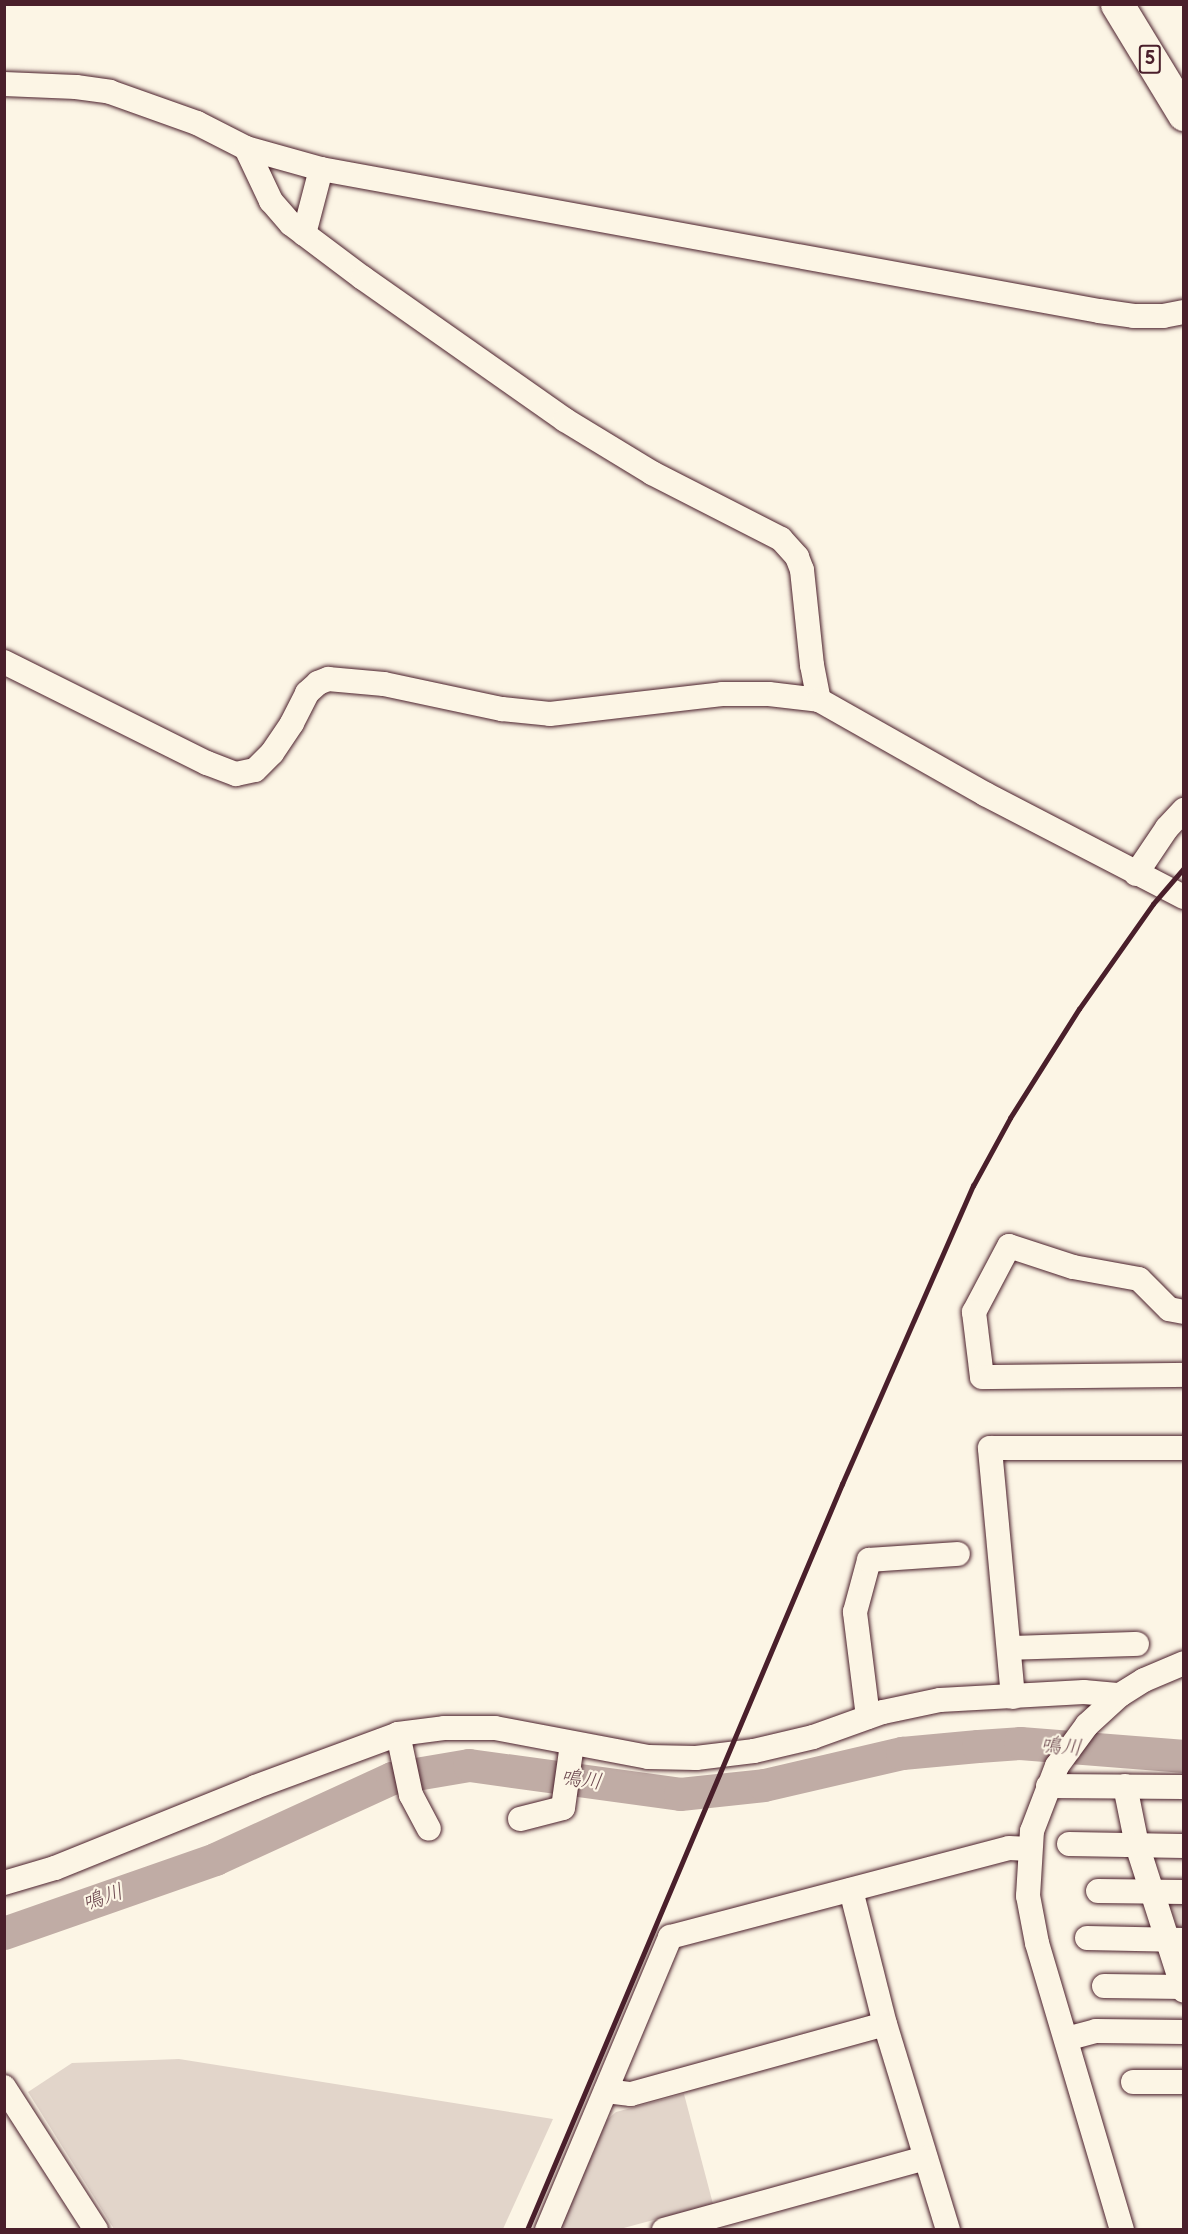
<!DOCTYPE html>
<meta charset="utf-8">
<style>
body{margin:0}
#map{position:relative;width:1188px;height:2234px;overflow:hidden;background:#fcf5e5;font-family:"Balsamiq Sans","Klee One",sans-serif}
div>[style]{position:absolute}
.green>*{inset:0;background:#e2d5ca}
.river>*{height:33px;margin:-16.5px;padding:0 16.5px;transform-origin:16.5px;border-radius:16.5px;background:#c0aca5}
.roads{filter:drop-shadow(0 0 2px #4a1f2b) drop-shadow(0 0 2px #4a1f2b)}
.minor>*{height:24px;margin:-12px;padding:0 12px;transform-origin:12px;border-radius:12px;background:#fcf5e5}
.highway>*{height:33px;margin:-16.5px;padding:0 16.5px;transform-origin:16.5px;border-radius:16.5px;background:#fcf5e5}
.rail>*{height:4.5px;margin:-2.25px;padding:0 2.25px;transform-origin:2.25px;border-radius:2.25px;background:#4a1f2b}
span{translate:-50% -50%;white-space:nowrap;text-align:center;line-height:1.15;-webkit-text-stroke:4.5px #fcf5e5;paint-order:stroke}
.shield-label span{padding:2px 4px;background:#fcf5e5;border:2px solid;border-radius:4px;-webkit-text-stroke-width:0}
.shield-label{font-size:18px;color:#4a1f2b;font-weight:700}
.water-label{font-size:21px;color:#6d4950;font-style:italic}
.frame{position:absolute;inset:0;border:6px solid #4a1f2b;pointer-events:none}
</style>
<div id="map">
<div class="green">
<div style="clip-path:polygon(1167px 1899px,1183px 1899px,1183px 1935px,1180px 1935px)"></div>
<div style="clip-path:polygon(179px 2059px,553px 2119px,503px 2229px,114px 2229px,28px 2092px,72px 2063px)"></div>
<div style="clip-path:polygon(684px 2094px,713px 2204px,620px 2229px,562px 2229px,559px 2226px,607px 2120px,616px 2112px)"></div>
</div>
<div class="river">
<div style="left:4px;top:1933px;width:224px;rotate:-19.3deg"></div>
<div style="left:215px;top:1859px;width:195px;rotate:-24.6deg"></div>
<div style="left:392px;top:1778px;width:78px;rotate:-9.6deg"></div>
<div style="left:469px;top:1765px;width:213px;rotate:7.8deg"></div>
<div style="left:680px;top:1794px;width:84px;rotate:-6.1deg"></div>
<div style="left:764px;top:1785px;width:142px;rotate:-13.1deg"></div>
<div style="left:902px;top:1753px;width:76px;rotate:-5.3deg"></div>
<div style="left:978px;top:1746px;width:42px;rotate:-4.1deg"></div>
<div style="left:1020px;top:1743px;width:165px;rotate:4.5deg"></div>
</div>
<div class="roads">
<div class="minor">
<div style="left:4px;top:84px;width:72px;rotate:2.4deg"></div>
<div style="left:76px;top:87px;width:34px;rotate:8deg"></div>
<div style="left:110px;top:92px;width:92px;rotate:19.6deg"></div>
<div style="left:197px;top:123px;width:55px;rotate:27deg"></div>
<div style="left:246px;top:148px;width:59px;rotate:64.7deg"></div>
<div style="left:271px;top:201px;width:30px;rotate:49deg"></div>
<div style="left:291px;top:224px;width:90px;rotate:36.9deg"></div>
<div style="left:363px;top:278px;width:247px;rotate:35.1deg"></div>
<div style="left:565px;top:420px;width:102px;rotate:31.3deg"></div>
<div style="left:652px;top:473px;width:145px;rotate:27.1deg"></div>
<div style="left:781px;top:539px;width:24px;rotate:48deg"></div>
<div style="left:797px;top:557px;width:14px;rotate:69deg"></div>
<div style="left:802px;top:570px;width:96px;rotate:84deg"></div>
<div style="left:812px;top:665px;width:36px;rotate:79deg"></div>
<div style="left:246px;top:148px;width:78px;rotate:15.6deg"></div>
<div style="left:321px;top:169px;width:791px;rotate:10.34deg"></div>
<div style="left:1099px;top:311px;width:35px;rotate:8deg"></div>
<div style="left:1134px;top:316px;width:29px"></div>
<div style="left:1163px;top:316px;width:21px;rotate:-11deg"></div>
<div style="left:304px;top:234px;width:67px;rotate:-75.3deg"></div>
<div style="left:4px;top:662px;width:227px;rotate:26.5deg"></div>
<div style="left:207px;top:763px;width:31px;rotate:21deg"></div>
<div style="left:236px;top:774px;width:19px;rotate:-12deg"></div>
<div style="left:255px;top:770px;width:24px;rotate:-45deg"></div>
<div style="left:272px;top:753px;width:36px;rotate:-56deg"></div>
<div style="left:292px;top:723px;width:34px;rotate:-63deg"></div>
<div style="left:307px;top:693px;width:15px;rotate:-42deg"></div>
<div style="left:318px;top:683px;width:11px;rotate:-22deg"></div>
<div style="left:328px;top:679px;width:56px;rotate:5.1deg"></div>
<div style="left:384px;top:684px;width:121px;rotate:12deg"></div>
<div style="left:502px;top:709px;width:48px;rotate:5.9deg"></div>
<div style="left:550px;top:714px;width:173px;rotate:-6.6deg"></div>
<div style="left:722px;top:694px;width:47px"></div>
<div style="left:769px;top:694px;width:50px;rotate:6.8deg"></div>
<div style="left:819px;top:700px;width:191px;rotate:29.5deg"></div>
<div style="left:985px;top:794px;width:224px;rotate:27.4deg"></div>
<div style="left:1136px;top:874px;width:55px;rotate:-56deg"></div>
<div style="left:1167px;top:828px;width:25px;rotate:-47deg"></div>
<div style="left:1184px;top:1312px;width:15px;rotate:-169deg"></div>
<div style="left:1169px;top:1309px;width:42px;rotate:-135deg"></div>
<div style="left:1139px;top:1279px;width:67px;rotate:-169.7deg"></div>
<div style="left:1073px;top:1267px;width:67px;rotate:-161.8deg"></div>
<div style="left:1009px;top:1246px;width:75px;rotate:117.9deg"></div>
<div style="left:974px;top:1312px;width:65px;rotate:83deg"></div>
<div style="left:982px;top:1377px;width:202px;rotate:-0.6deg"></div>
<div style="left:1009px;top:1648px;width:128px;rotate:-1.8deg"></div>
<div style="left:1013px;top:1697px;width:250px;rotate:-95.3deg"></div>
<div style="left:990px;top:1448px;width:194px"></div>
<div style="left:868px;top:1717px;width:106px;rotate:-97.1deg"></div>
<div style="left:855px;top:1612px;width:54px;rotate:-74.9deg"></div>
<div style="left:869px;top:1560px;width:89px;rotate:-3.9deg"></div>
<div style="left:398px;top:1734px;width:62px;rotate:78deg"></div>
<div style="left:411px;top:1795px;width:38px;rotate:62deg"></div>
<div style="left:1048px;top:1786px;width:136px;rotate:0.4deg"></div>
<div style="left:1125px;top:1786px;width:60px;rotate:78.5deg"></div>
<div style="left:1137px;top:1845px;width:153px;rotate:72.2deg"></div>
<div style="left:520px;top:1819px;width:44px;rotate:-14.3deg"></div>
<div style="left:563px;top:1808px;width:65px;rotate:-82deg"></div>
<div style="left:1069px;top:1844px;width:115px;rotate:1deg"></div>
<div style="left:4px;top:1883px;width:53px;rotate:-16.4deg"></div>
<div style="left:55px;top:1868px;width:216px;rotate:-22deg"></div>
<div style="left:255px;top:1787px;width:153px;rotate:-20.3deg"></div>
<div style="left:398px;top:1734px;width:46px;rotate:-7.4deg"></div>
<div style="left:444px;top:1728px;width:51px"></div>
<div style="left:495px;top:1728px;width:156px;rotate:10.7deg"></div>
<div style="left:648px;top:1757px;width:48px;rotate:1.2deg"></div>
<div style="left:696px;top:1758px;width:58px;rotate:-6.9deg"></div>
<div style="left:754px;top:1751px;width:61px;rotate:-13.3deg"></div>
<div style="left:813px;top:1737px;width:74px;rotate:-19.7deg"></div>
<div style="left:883px;top:1712px;width:58px;rotate:-11.9deg"></div>
<div style="left:940px;top:1700px;width:144px;rotate:-3.2deg"></div>
<div style="left:1084px;top:1692px;width:36px;rotate:5deg"></div>
<div style="left:851px;top:1890px;width:138px;rotate:75.8deg"></div>
<div style="left:885px;top:2024px;width:215px;rotate:73deg"></div>
<div style="left:1098px;top:1891px;width:86px;rotate:0.7deg"></div>
<div style="left:1087px;top:1938px;width:97px;rotate:1.2deg"></div>
<div style="left:1104px;top:1986px;width:80px;rotate:0.7deg"></div>
<div style="left:1066px;top:2039px;width:31px;rotate:-15deg"></div>
<div style="left:1096px;top:2031px;width:88px;rotate:0.7deg"></div>
<div style="left:1133px;top:2082px;width:51px"></div>
<div style="left:4px;top:2087px;width:170px;rotate:57.2deg"></div>
<div style="left:606px;top:2091px;width:25px;rotate:7deg"></div>
<div style="left:631px;top:2094px;width:263px;rotate:-15.4deg"></div>
<div style="left:547px;top:2230px;width:318px;rotate:-67.2deg"></div>
<div style="left:670px;top:1937px;width:350px;rotate:-14.7deg"></div>
<div style="left:1009px;top:1848px;width:21px;rotate:3deg"></div>
<div style="left:664px;top:2230px;width:271px;rotate:-15.4deg"></div>
<div style="left:1122px;top:2230px;width:299px;rotate:-106.5deg"></div>
<div style="left:1037px;top:1943px;width:48px;rotate:-100.8deg"></div>
<div style="left:1028px;top:1896px;width:65px;rotate:-86.5deg"></div>
<div style="left:1032px;top:1831px;width:70px;rotate:-69deg"></div>
<div style="left:1057px;top:1766px;width:51px;rotate:-53.8deg"></div>
<div style="left:1087px;top:1725px;width:45px;rotate:-42.3deg"></div>
<div style="left:1120px;top:1695px;width:28px;rotate:-32deg"></div>
<div style="left:1144px;top:1680px;width:43px;rotate:-23deg"></div>
</div>
<div class="highway">
<div style="left:1117px;top:4px;width:129px;rotate:58.7deg"></div>
</div>
</div>
<div class="rail">
<div style="left:527px;top:2230px;width:810px;rotate:-67.11deg"></div>
<div style="left:842px;top:1484px;width:326px;rotate:-66.3deg"></div>
<div style="left:973px;top:1186px;width:77px;rotate:-61.4deg"></div>
<div style="left:1010px;top:1118px;width:129px;rotate:-57.7deg"></div>
<div style="left:1079px;top:1009px;width:128px;rotate:-54.8deg"></div>
<div style="left:1153px;top:904px;width:48px;rotate:-49.3deg"></div>
</div>
<div class="shield-label">
<span style="left:1150px;top:59px">5</span>
</div>
<div class="water-label">
<span style="left:1061px;top:1747px;rotate:5deg">鳴川</span>
<span style="left:581px;top:1780px;rotate:8deg">鳴川</span>
<span style="left:103px;top:1898px;rotate:-19deg">鳴川</span>
</div>
<div class="frame"></div>
</div>
